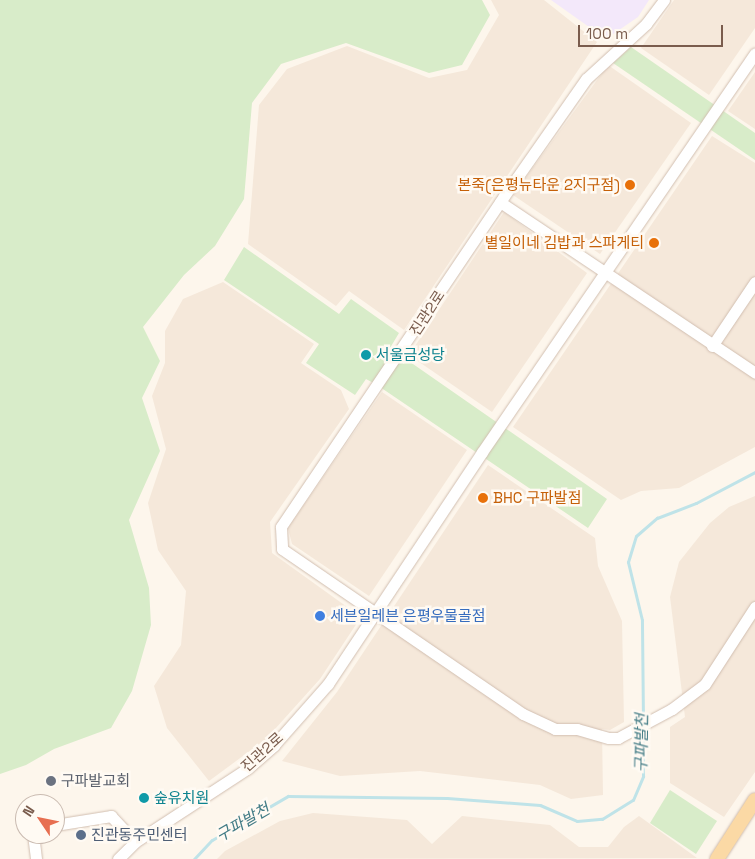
<!DOCTYPE html>
<meta charset="utf-8">
<style>
body{margin:0}
#map{position:relative;width:755px;height:859px;overflow:hidden;background:#fdf6ec;font-family:"Space Grotesk","Noto Sans KR",sans-serif}
div>[style]{position:absolute}
.residential>*{inset:0;background:#f5e8da}
.education>*{inset:0;background:#f3e8fa}
.green>*{inset:0;background:#d8ecc9}
.stream>*{height:3px;margin:-1.5px;padding:0 1.5px;transform-origin:1.5px;border-radius:1.5px;background:#bfe3e8}
.roads{filter:drop-shadow(0 0 1px #d1beb0) drop-shadow(0 0 1px #d1beb0)}
.minor>*{height:11px;margin:-5.5px;padding:0 5.5px;transform-origin:5.5px;border-radius:5.5px;background:#fff}
.major>*{height:14px;margin:-7px;padding:0 7px;transform-origin:7px;border-radius:7px;background:#fbd9a5}
.dots>*{width:14px;height:14px;translate:-50% -50%;box-sizing:border-box;border:2px solid #fffaf3;border-radius:50%}
span{translate:-50% -50%;white-space:nowrap;text-align:center;line-height:1.15;-webkit-text-stroke:5px #fffaf3;paint-order:stroke}
.food-label{font-size:15px;color:#c56008}
.right{translate:-100% -50%;text-align:right}
.left{translate:0 -50%;text-align:left}
.street-label{font-size:15px;color:#7a5c4d}
.culture-label{font-size:15px;color:#0d838f}
.shop-label{font-size:15px;color:#366cbe}
.worship-label{font-size:15px;color:#5b616d}
.service-label{font-size:15px;color:#4e5e75}
.water-label{font-size:16px;color:#437c86;font-style:italic}
.north{position:absolute;left:15px;top:794px;width:50px;height:50px;box-sizing:border-box;background:#fffaf3;border:1px solid #cabbb1;border-radius:50%;rotate:304deg;font-size:14px;font-weight:700;line-height:20px;text-align:center;color:#7a5c4d}
.north::after{content:'';display:block;margin:auto;width:18px;height:22px;background:#e76f51;clip-path:polygon(50% 0,100% 100%,50% 72%,0 100%)}
.scale{position:absolute;left:578px;top:25px;width:145px;height:22px;box-sizing:border-box;border:2px solid #7a5c4d;border-top:0;padding-left:6px;font-size:15px;line-height:18px;white-space:nowrap;color:#7a5c4d;-webkit-text-stroke:4px #fffaf3;paint-order:stroke}
</style>
<div id="map">
<div class="residential">
<div style="clip-path:polygon(491px 0,544px 0,597px 42px,404px 330px,349px 291px,336px 306px,248px 244px,259px 105px,287px 69px,347px 46px,429px 78px,467px 70px,499px 15px)"></div>
<div style="clip-path:polygon(674px 0,755px 0,755px 28px,709px 95px,641px 48px)"></div>
<div style="clip-path:polygon(608px 65px,691px 123px,600px 254px,513px 195px)"></div>
<div style="clip-path:polygon(755px 72px,755px 129px,728px 111px)"></div>
<div style="clip-path:polygon(712px 136px,755px 163px,755px 447px,679px 488px,641px 491px,621px 500px,513px 427px)"></div>
<div style="clip-path:polygon(504px 212px,587px 273px,492px 412px,409px 355px)"></div>
<div style="clip-path:polygon(223px 282px,314px 344px,301px 363px,341px 390px,349px 409px,270px 522px,272px 553px,361px 617px,320px 679px,266px 739px,209px 781px,167px 728px,154px 686px,181px 645px,186px 591px,158px 550px,148px 503px,166px 449px,152px 396px,165px 363px,165px 331px,183px 299px)"></div>
<div style="clip-path:polygon(382px 392px,467px 450px,369px 596px,292px 544px,288px 528px)"></div>
<div style="clip-path:polygon(488px 465px,595px 538px,598px 566px,622px 621px,624px 722px,610px 730px,602px 729px,603px 795px,571px 799px,540px 785px,420px 771px,340px 776px,282px 761px,337px 692px)"></div>
<div style="clip-path:polygon(755px 496px,755px 772px,724px 817px,670px 783px,670px 727px,685px 717px,670px 597px,679px 562px,710px 523px,729px 507px)"></div>
<div style="clip-path:polygon(313px 813px,407px 820px,432px 844px,462px 816px,550px 825px,579px 847px,608px 847px,624px 827px,639px 816px,697px 858px,217px 859px,225px 851px,280px 821px)"></div>
</div>
<div class="education">
<div style="clip-path:polygon(551px 0,649px 0,638px 17px,606px 39px)"></div>
</div>
<div class="green">
<div style="clip-path:polygon(0 0,482px 0,490px 15px,462px 65px,429px 73px,346px 43px,281px 64px,252px 103px,244px 199px,215px 246px,184px 275px,143px 327px,160px 361px,142px 398px,160px 451px,129px 520px,149px 588px,151px 625px,132px 691px,111px 728px,54px 749px,26px 765px,0 774px)"></div>
<div style="clip-path:polygon(631px 47px,755px 133px,755px 160px,613px 63px)"></div>
<div style="clip-path:polygon(244px 247px,339px 314px,351px 299px,399px 333px,390px 348px,607px 499px,588px 528px,377px 385px,366px 379px,355px 395px,306px 363px,319px 344px,224px 280px)"></div>
<div style="clip-path:polygon(670px 790px,717px 821px,696px 854px,650px 823px)"></div>
</div>
<div class="stream">
<div style="left:643px;top:721px;width:101px;rotate:-90.6deg"></div>
<div style="left:642px;top:620px;width:60px;rotate:-103.6deg"></div>
<div style="left:628px;top:562px;width:27px;rotate:-73deg"></div>
<div style="left:636px;top:536px;width:28px;rotate:-41deg"></div>
<div style="left:657px;top:518px;width:42px;rotate:-21deg"></div>
<div style="left:696px;top:503px;width:67px;rotate:-27.7deg"></div>
<div style="left:194px;top:859px;width:26px;rotate:-47deg"></div>
<div style="left:212px;top:840px;width:88px;rotate:-30.1deg"></div>
<div style="left:288px;top:796px;width:159px;rotate:0.7deg"></div>
<div style="left:447px;top:798px;width:93px;rotate:4.3deg"></div>
<div style="left:540px;top:805px;width:40px;rotate:23.4deg"></div>
<div style="left:577px;top:821px;width:25px;rotate:-5deg"></div>
<div style="left:602px;top:819px;width:36px;rotate:-32deg"></div>
<div style="left:633px;top:800px;width:26px;rotate:-67deg"></div>
<div style="left:643px;top:776px;width:49px;rotate:-90deg"></div>
</div>
<div class="roads">
<div class="minor">
<div style="left:664px;top:0;width:30px;rotate:127deg"></div>
<div style="left:646px;top:24px;width:81px;rotate:137.5deg"></div>
<div style="left:586px;top:79px;width:143px;rotate:125deg"></div>
<div style="left:504px;top:196px;width:399px;rotate:124deg"></div>
<div style="left:281px;top:527px;width:22px;rotate:87deg"></div>
<div style="left:282px;top:549px;width:292px;rotate:34.4deg"></div>
<div style="left:523px;top:714px;width:35px;rotate:25deg"></div>
<div style="left:555px;top:729px;width:22px"></div>
<div style="left:577px;top:729px;width:33px;rotate:16deg"></div>
<div style="left:609px;top:738px;width:9px"></div>
<div style="left:618px;top:738px;width:61px;rotate:-28.2deg"></div>
<div style="left:672px;top:709px;width:41px;rotate:-37.1deg"></div>
<div style="left:705px;top:684px;width:92px;rotate:-57deg"></div>
<div style="left:500px;top:202px;width:307px;rotate:33.8deg"></div>
<div style="left:712px;top:346px;width:77px;rotate:-56.1deg"></div>
<div style="left:55px;top:825px;width:57px;rotate:-9.1deg"></div>
<div style="left:111px;top:816px;width:35px;rotate:47deg"></div>
<div style="left:33px;top:834px;width:25px;rotate:83deg"></div>
<div style="left:118px;top:859px;width:24px;rotate:-45deg"></div>
<div style="left:135px;top:842px;width:135px;rotate:-33.2deg"></div>
<div style="left:248px;top:768px;width:35px;rotate:-41deg"></div>
<div style="left:274px;top:745px;width:81px;rotate:-48.5deg"></div>
<div style="left:328px;top:684px;width:278px;rotate:-56.4deg"></div>
<div style="left:482px;top:452px;width:483px;rotate:-55.6deg"></div>
</div>
<div class="major">
<div style="left:717px;top:859px;width:70px;rotate:-57.2deg"></div>
</div>
</div>
<div class="dots">
<div style="left:630px;top:185px;background:#e8710a"></div>
<div style="left:654px;top:243px;background:#e8710a"></div>
<div style="left:366px;top:355px;background:#0f9aa8"></div>
<div style="left:483px;top:498px;background:#e8710a"></div>
<div style="left:320px;top:616px;background:#3f7fe0"></div>
<div style="left:51px;top:781px;background:#6b7280"></div>
<div style="left:144px;top:798px;background:#0f9aa8"></div>
<div style="left:81px;top:835px;background:#5c6f8a"></div>
</div>
<div class="food-label">
<span class="right" style="left:620px;top:185px">본죽(은평뉴타운 2지구점)</span>
<span class="right" style="left:644px;top:243px">별일이네 김밥과 스파게티</span>
<span class="left" style="left:493px;top:498px">BHC 구파발점</span>
</div>
<div class="street-label">
<span style="left:427px;top:313px;rotate:-57deg">진관2로</span>
<span style="left:262px;top:752px;rotate:-42deg">진관2로</span>
</div>
<div class="culture-label">
<span class="left" style="left:376px;top:355px">서울금성당</span>
<span class="left" style="left:154px;top:798px">숲유치원</span>
</div>
<div class="shop-label">
<span class="left" style="left:330px;top:616px">세븐일레븐 은평우물골점</span>
</div>
<div class="worship-label">
<span class="left" style="left:61px;top:781px">구파발교회</span>
</div>
<div class="service-label">
<span class="left" style="left:91px;top:835px">진관동주민센터</span>
</div>
<div class="water-label">
<span style="left:642px;top:743px;rotate:-89deg">구파발천</span>
<span style="left:243px;top:823px;rotate:-30deg">구파발천</span>
</div>
<div class="north">N</div>
<div class="scale">100 m</div>
</div>
